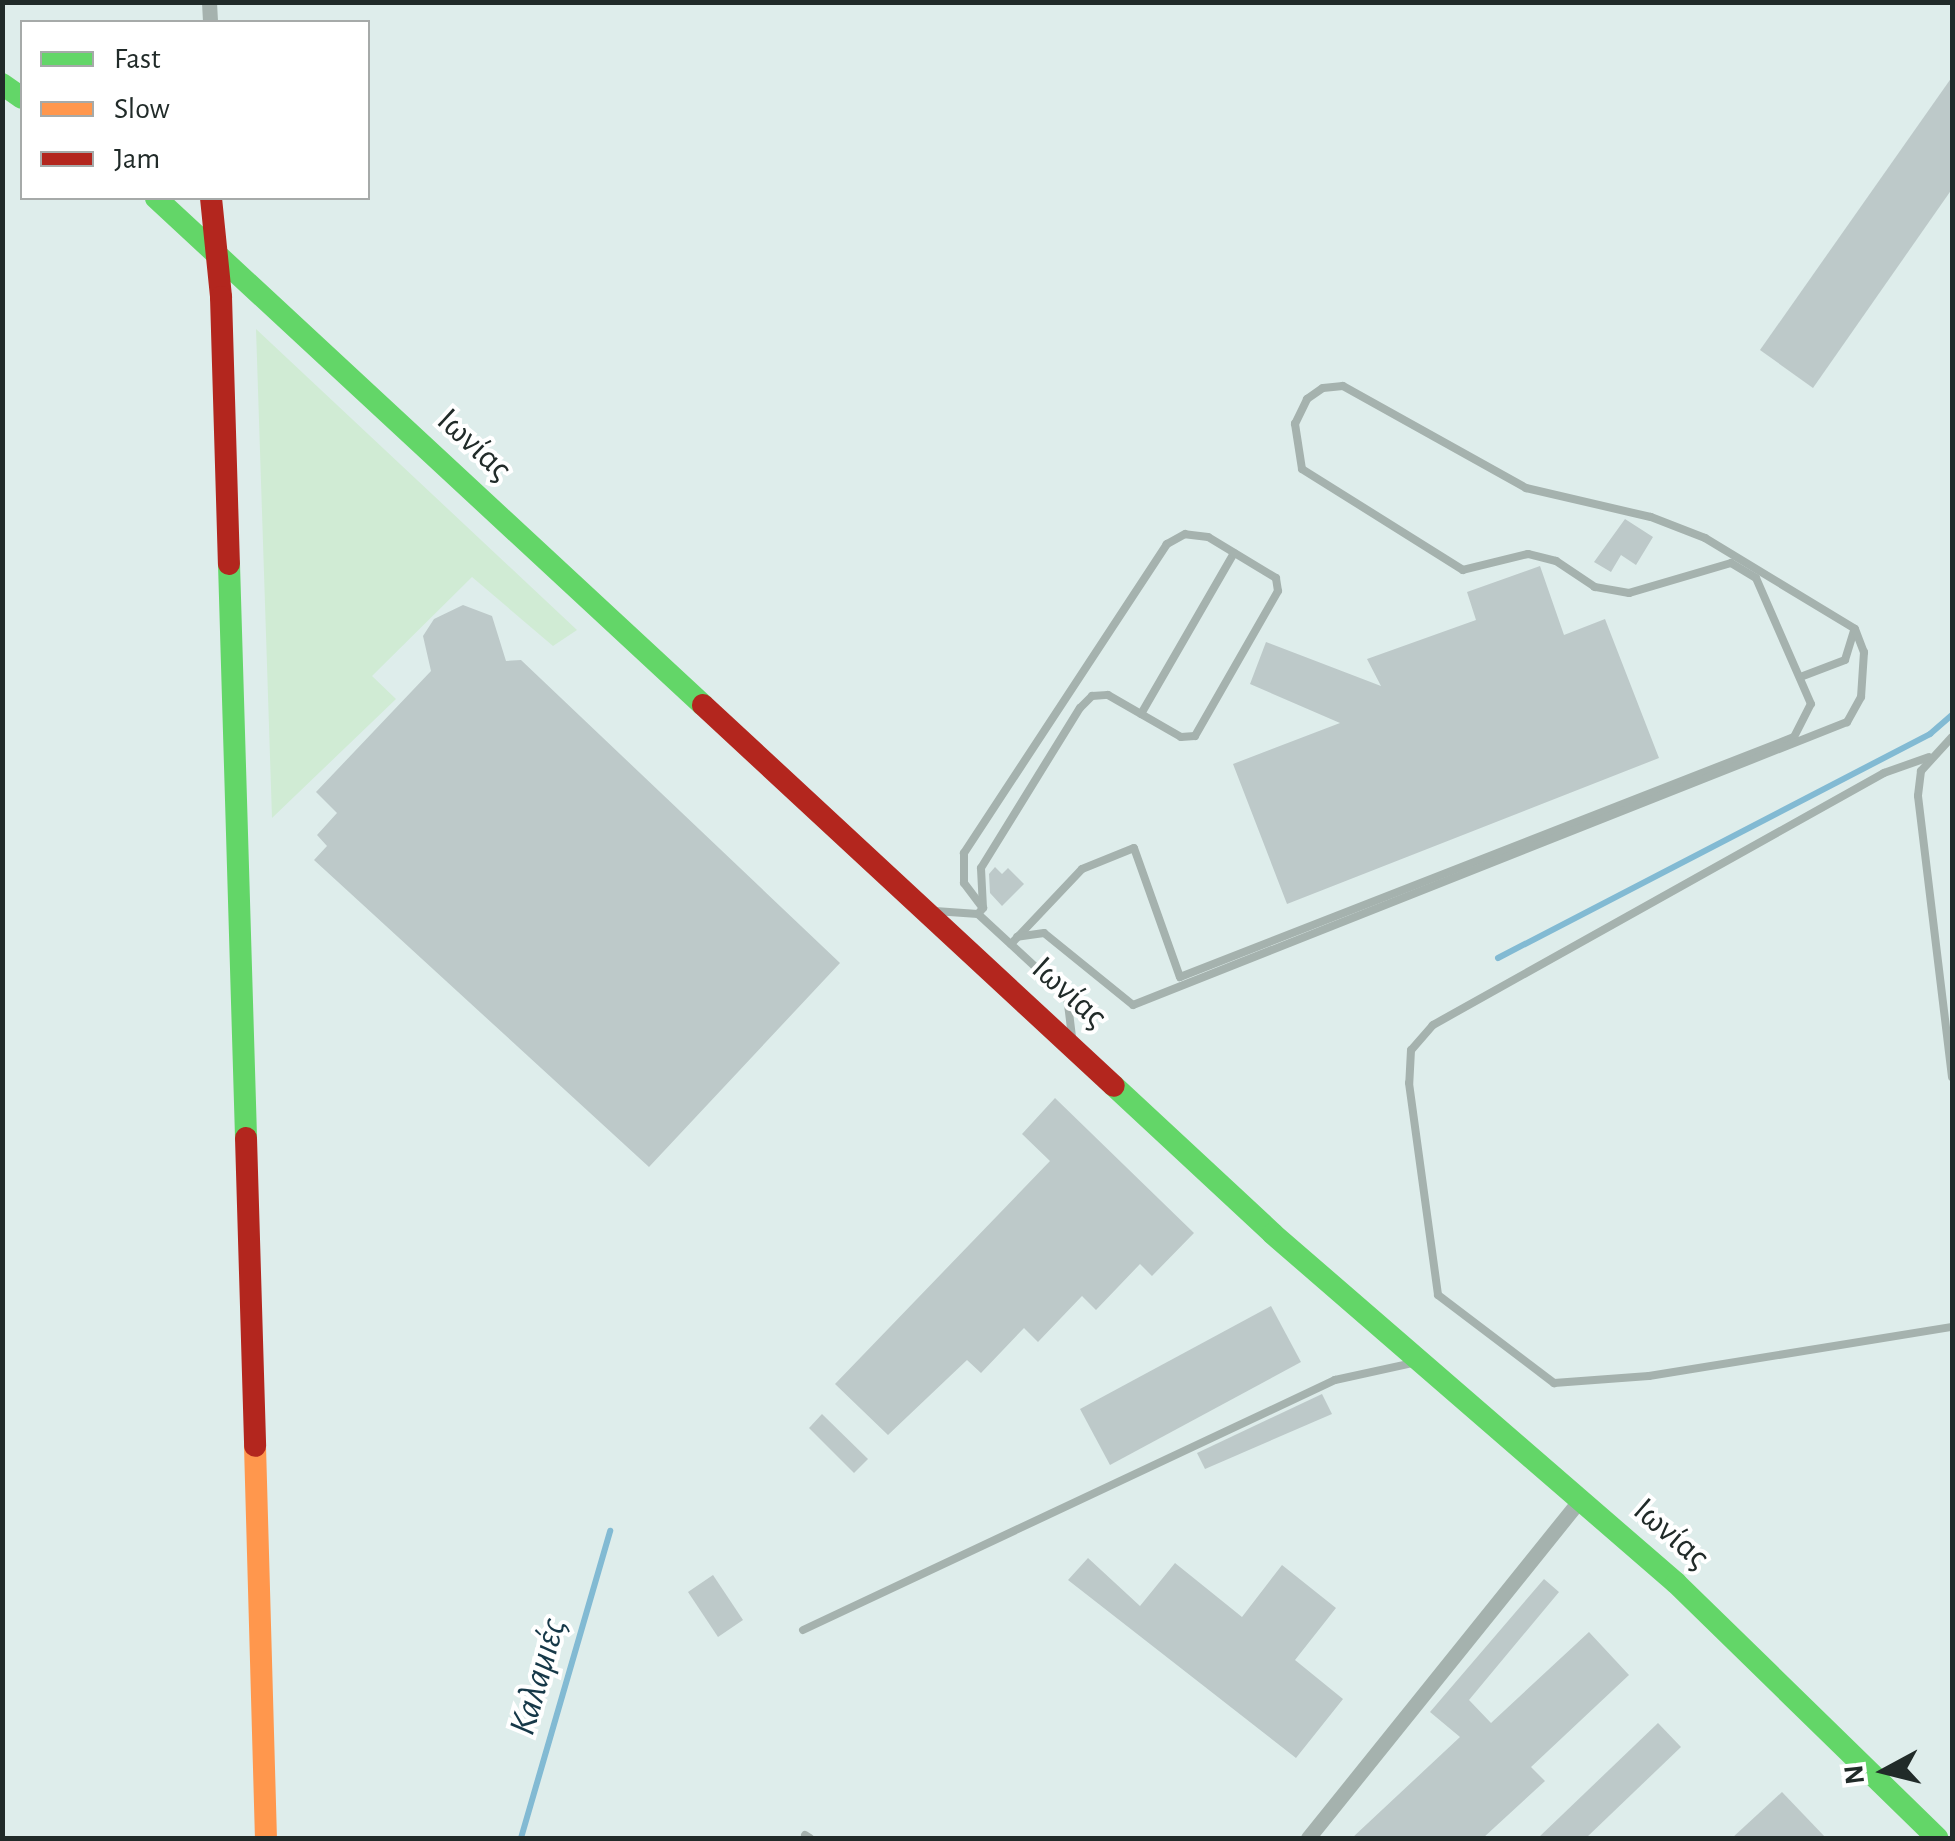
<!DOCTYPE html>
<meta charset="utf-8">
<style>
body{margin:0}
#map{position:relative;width:1955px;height:1841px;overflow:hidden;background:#deedeb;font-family:"Alegreya Sans",sans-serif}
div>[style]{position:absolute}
.green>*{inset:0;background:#d0ebd4}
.stream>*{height:6px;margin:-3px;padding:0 3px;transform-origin:3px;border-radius:3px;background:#82bad3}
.building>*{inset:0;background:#bdc9c9}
.lane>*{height:8px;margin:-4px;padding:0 4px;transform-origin:4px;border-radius:4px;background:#a5b2ae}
.street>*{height:15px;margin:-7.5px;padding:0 7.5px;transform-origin:7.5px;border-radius:7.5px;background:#a5b2ae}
.fast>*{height:22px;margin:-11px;padding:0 11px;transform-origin:11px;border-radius:11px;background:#63d668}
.slow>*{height:22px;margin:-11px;padding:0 11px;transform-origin:11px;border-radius:11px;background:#ff974d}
.jam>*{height:22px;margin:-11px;padding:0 11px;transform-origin:11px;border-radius:11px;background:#b3261e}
span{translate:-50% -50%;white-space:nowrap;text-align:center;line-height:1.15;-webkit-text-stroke:8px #fff;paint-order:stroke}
.street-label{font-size:35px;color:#212b29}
.water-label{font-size:38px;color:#163848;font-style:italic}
.frame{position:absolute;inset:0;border:5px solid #212b29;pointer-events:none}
.legend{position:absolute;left:20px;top:20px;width:350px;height:180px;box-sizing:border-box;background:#fff;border:2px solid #a6aaa9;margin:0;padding:12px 18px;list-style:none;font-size:30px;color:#212b29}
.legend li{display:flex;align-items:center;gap:20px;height:50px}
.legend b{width:50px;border:2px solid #a6aaa9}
.north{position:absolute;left:1835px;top:1721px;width:100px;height:100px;-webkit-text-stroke:8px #fff;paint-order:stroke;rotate:263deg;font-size:28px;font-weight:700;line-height:40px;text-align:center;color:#212b29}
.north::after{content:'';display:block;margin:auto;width:35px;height:45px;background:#212b29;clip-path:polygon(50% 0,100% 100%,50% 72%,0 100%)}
</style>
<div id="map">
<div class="green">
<div style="clip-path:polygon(256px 329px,577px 630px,553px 646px,472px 577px,372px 676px,396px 699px,272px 818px)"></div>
</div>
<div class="stream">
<div style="left:1498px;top:958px;width:487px;rotate:-27.4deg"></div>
<div style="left:1930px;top:734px;width:29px;rotate:-41deg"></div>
<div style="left:521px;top:1838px;width:320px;rotate:-73.8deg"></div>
</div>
<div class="building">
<div style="clip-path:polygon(1952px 77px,1952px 189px,1813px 388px,1760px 350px)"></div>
<div style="clip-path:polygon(1625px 519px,1653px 537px,1636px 565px,1621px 555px,1611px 572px,1594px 562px)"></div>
<div style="clip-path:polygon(1540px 566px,1564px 635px,1605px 619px,1659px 758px,1287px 904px,1233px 764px,1340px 723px,1250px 684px,1266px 642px,1381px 686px,1367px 659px,1476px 620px,1467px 592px)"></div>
<div style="clip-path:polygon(463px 605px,492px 616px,506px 661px,521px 660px,840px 963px,649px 1167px,314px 860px,327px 846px,317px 835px,337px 813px,316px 792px,431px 671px,423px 636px,434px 619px)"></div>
<div style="clip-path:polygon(995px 867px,1002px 874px,1008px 868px,1024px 884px,1002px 906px,990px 893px,989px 874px)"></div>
<div style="clip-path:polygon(1055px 1098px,1194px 1233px,1152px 1276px,1140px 1264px,1096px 1310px,1082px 1296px,1038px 1342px,1024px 1328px,981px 1373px,967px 1360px,888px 1435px,835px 1384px,1050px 1161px,1022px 1134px)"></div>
<div style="clip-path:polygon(1271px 1306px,1301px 1362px,1110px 1465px,1080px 1409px)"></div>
<div style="clip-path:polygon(1322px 1394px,1332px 1414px,1205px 1469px,1197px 1453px)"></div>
<div style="clip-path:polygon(822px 1414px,868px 1459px,854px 1473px,809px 1428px)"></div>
<div style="clip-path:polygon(1088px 1558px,1140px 1606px,1175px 1563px,1242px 1617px,1282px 1565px,1336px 1608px,1295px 1660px,1343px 1699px,1296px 1758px,1068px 1580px)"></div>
<div style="clip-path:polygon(713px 1575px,743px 1620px,718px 1637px,688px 1592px)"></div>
<div style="clip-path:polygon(1544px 1579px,1559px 1592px,1469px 1700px,1491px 1723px,1589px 1632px,1629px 1675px,1531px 1767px,1545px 1781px,1483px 1838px,1352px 1838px,1460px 1737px,1430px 1712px)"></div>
<div style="clip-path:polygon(1658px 1723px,1681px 1747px,1586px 1838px,1538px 1838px)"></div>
<div style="clip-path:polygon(1782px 1792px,1826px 1838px,1732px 1838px)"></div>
</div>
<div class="lane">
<div style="left:1803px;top:676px;width:45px;rotate:-20.9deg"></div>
<div style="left:1845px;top:660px;width:30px;rotate:-73deg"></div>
<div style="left:1141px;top:714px;width:186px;rotate:-60deg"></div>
<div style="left:1952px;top:737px;width:46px;rotate:132.4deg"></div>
<div style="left:1921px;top:771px;width:25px;rotate:97deg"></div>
<div style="left:1918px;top:796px;width:283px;rotate:83.1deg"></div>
<div style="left:1929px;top:757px;width:48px;rotate:160.4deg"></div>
<div style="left:1884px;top:773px;width:517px;rotate:150.81deg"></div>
<div style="left:1433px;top:1025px;width:33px;rotate:131deg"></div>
<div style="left:1411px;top:1050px;width:33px;rotate:93deg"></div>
<div style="left:1409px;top:1083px;width:214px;rotate:82.2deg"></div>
<div style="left:1438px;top:1295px;width:146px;rotate:37.2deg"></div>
<div style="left:1554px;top:1383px;width:95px;rotate:-4.2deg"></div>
<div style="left:1649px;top:1376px;width:307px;rotate:-9.2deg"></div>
<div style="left:935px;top:911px;width:43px;rotate:4deg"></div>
<div style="left:978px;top:914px;width:121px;rotate:42.7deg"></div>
<div style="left:1067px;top:996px;width:41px;rotate:83deg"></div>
<div style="left:978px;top:914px;width:8px;rotate:-50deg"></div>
<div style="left:983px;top:908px;width:40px;rotate:-92.9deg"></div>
<div style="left:981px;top:868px;width:188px;rotate:-58.3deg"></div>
<div style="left:1080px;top:708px;width:17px;rotate:-45deg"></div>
<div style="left:1092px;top:696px;width:16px;rotate:-4deg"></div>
<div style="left:1108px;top:695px;width:84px;rotate:29.9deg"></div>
<div style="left:1181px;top:737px;width:14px;rotate:-4deg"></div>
<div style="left:1195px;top:736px;width:167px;rotate:-60.2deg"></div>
<div style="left:1278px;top:591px;width:13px;rotate:-99deg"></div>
<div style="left:1276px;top:578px;width:79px;rotate:-148.9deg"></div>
<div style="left:1208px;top:537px;width:23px;rotate:-173deg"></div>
<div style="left:1185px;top:534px;width:21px;rotate:151deg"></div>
<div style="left:1167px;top:544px;width:370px;rotate:123.3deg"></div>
<div style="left:964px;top:853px;width:30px;rotate:90deg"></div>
<div style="left:964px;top:883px;width:31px;rotate:53deg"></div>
<div style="left:1011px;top:944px;width:103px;rotate:-46.6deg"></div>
<div style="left:1082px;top:869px;width:56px;rotate:-22deg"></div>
<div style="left:1134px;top:848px;width:137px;rotate:70.4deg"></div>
<div style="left:1180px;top:977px;width:659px;rotate:-21.35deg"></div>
<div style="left:1794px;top:737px;width:37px;rotate:-63deg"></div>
<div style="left:1811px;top:704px;width:137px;rotate:-113.6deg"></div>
<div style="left:1756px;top:578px;width:29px;rotate:-149deg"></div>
<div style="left:1731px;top:563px;width:106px;rotate:163.6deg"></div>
<div style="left:1629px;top:593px;width:35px;rotate:-170deg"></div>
<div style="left:1595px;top:587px;width:47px;rotate:-146.3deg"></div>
<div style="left:1556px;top:561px;width:29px;rotate:-166deg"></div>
<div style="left:1528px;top:554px;width:67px;rotate:166.2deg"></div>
<div style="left:1463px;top:570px;width:190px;rotate:-147.9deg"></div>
<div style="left:1302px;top:469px;width:46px;rotate:-98.8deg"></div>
<div style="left:1295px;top:424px;width:28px;rotate:-64deg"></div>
<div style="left:1307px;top:399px;width:19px;rotate:-35deg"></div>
<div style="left:1323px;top:388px;width:20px;rotate:-6deg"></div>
<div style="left:1343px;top:386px;width:210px;rotate:29.1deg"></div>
<div style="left:1526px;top:488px;width:128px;rotate:13.1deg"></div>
<div style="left:1651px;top:517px;width:58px;rotate:21.3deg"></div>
<div style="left:1705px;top:538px;width:175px;rotate:31.2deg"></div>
<div style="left:1855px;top:629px;width:25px;rotate:69deg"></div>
<div style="left:1864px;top:652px;width:45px;rotate:93.8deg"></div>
<div style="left:1861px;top:697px;width:29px;rotate:119deg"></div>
<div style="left:1847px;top:722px;width:768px;rotate:158.38deg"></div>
<div style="left:1133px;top:1005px;width:114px;rotate:-141deg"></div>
<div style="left:1044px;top:933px;width:27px;rotate:172deg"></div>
<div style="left:803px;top:1630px;width:588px;rotate:-25.17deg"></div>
<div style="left:1335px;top:1380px;width:79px;rotate:-12.4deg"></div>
<div style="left:805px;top:1835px;width:6px;rotate:31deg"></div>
</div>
<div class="street">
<div style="left:209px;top:2px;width:20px;rotate:87deg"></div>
<div style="left:1308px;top:1838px;width:432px;rotate:-51.2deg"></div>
</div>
<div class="fast">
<div style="left:2px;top:84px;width:24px;rotate:35deg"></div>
<div style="left:156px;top:198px;width:746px;rotate:42.83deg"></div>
<div style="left:229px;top:564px;width:574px;rotate:88.3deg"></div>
<div style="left:1114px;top:1086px;width:217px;rotate:42.9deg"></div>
<div style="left:1273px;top:1234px;width:533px;rotate:40.89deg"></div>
<div style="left:1676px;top:1583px;width:365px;rotate:44.3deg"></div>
</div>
<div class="slow">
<div style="left:255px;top:1446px;width:392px;rotate:88.4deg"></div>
</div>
<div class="jam">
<div style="left:211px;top:198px;width:100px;rotate:84.2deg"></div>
<div style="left:221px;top:297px;width:267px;rotate:88.3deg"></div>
<div style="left:703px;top:705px;width:560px;rotate:42.83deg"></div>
<div style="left:246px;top:1138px;width:308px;rotate:88.3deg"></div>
</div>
<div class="street-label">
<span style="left:474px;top:445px;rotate:43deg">Ιωνίας</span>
<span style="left:1069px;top:993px;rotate:42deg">Ιωνίας</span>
<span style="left:1671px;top:1534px;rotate:41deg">Ιωνίας</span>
</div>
<div class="water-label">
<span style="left:539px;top:1677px;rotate:-74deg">Καλαμιές</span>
</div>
<div class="frame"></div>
<ul class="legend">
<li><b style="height:12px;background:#63d668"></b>Fast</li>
<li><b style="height:12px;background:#ff974d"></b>Slow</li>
<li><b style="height:12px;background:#b3261e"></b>Jam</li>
</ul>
<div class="north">N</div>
</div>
